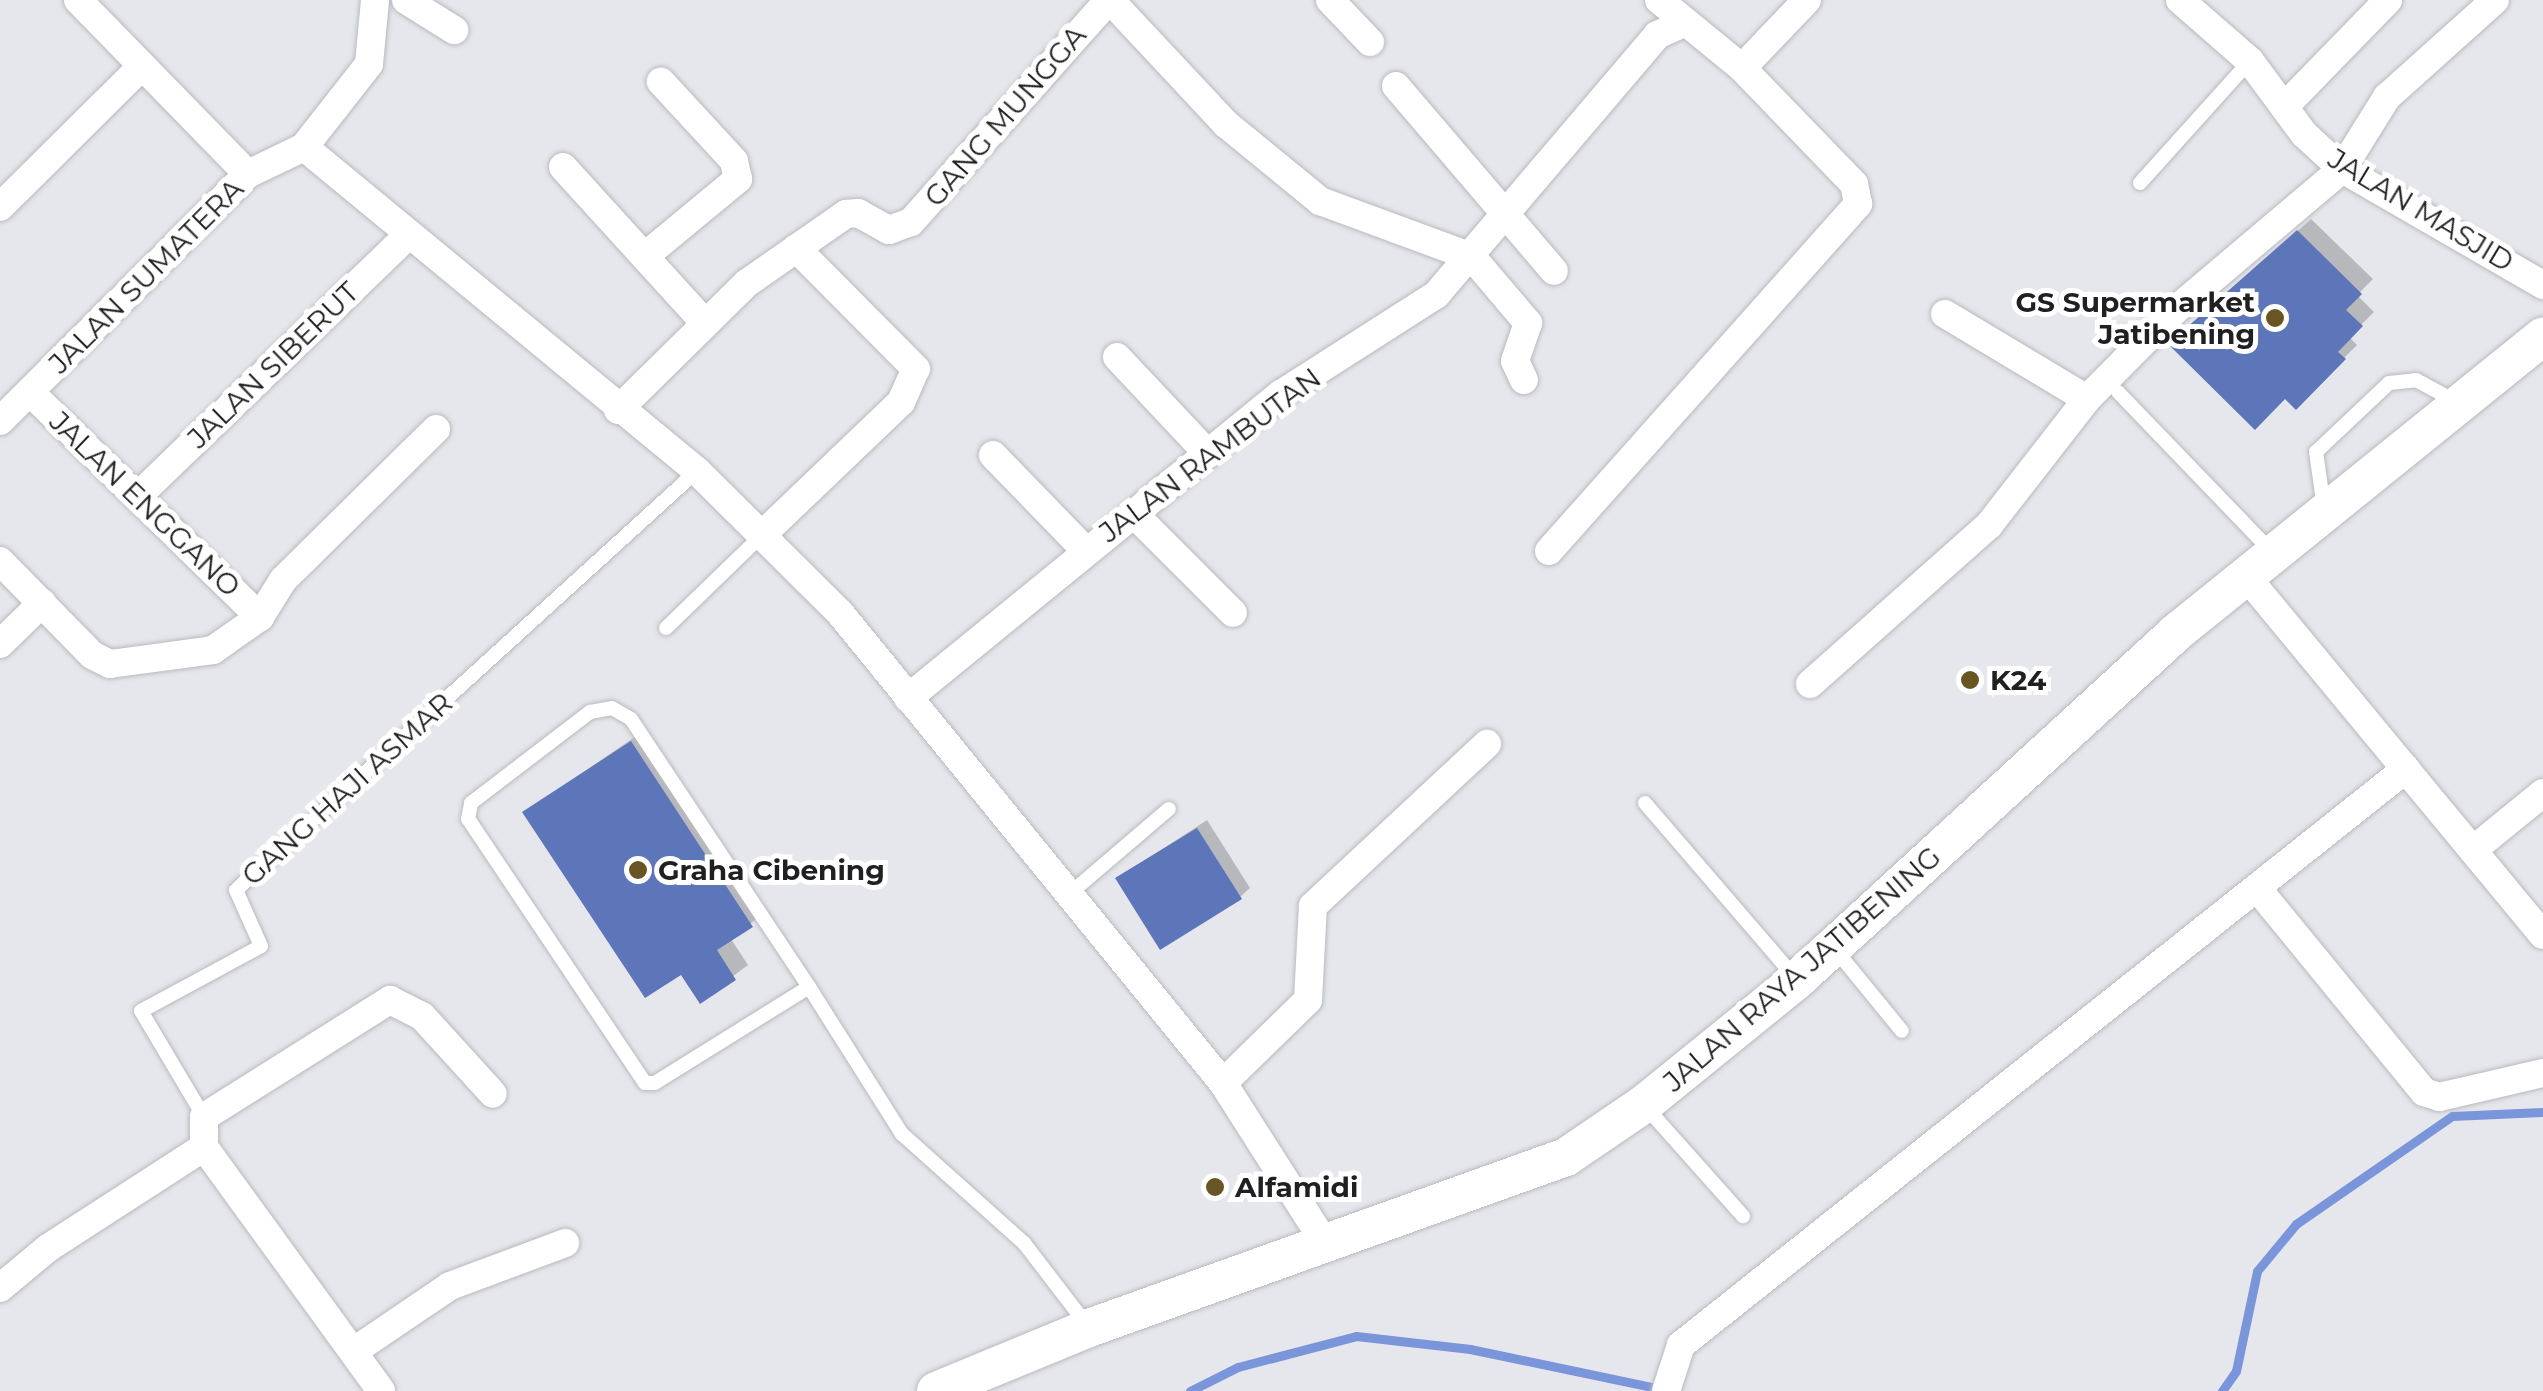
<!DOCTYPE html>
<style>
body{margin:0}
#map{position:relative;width:2543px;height:1391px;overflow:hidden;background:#e5e7ec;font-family:Montserrat,sans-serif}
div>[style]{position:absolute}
.shadow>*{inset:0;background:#0003}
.stream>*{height:9px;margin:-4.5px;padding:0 4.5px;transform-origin:4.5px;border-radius:4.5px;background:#7b95db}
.building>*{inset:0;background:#5d75b9}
.roads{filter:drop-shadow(0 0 2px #b8babf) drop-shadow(0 0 2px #b8babf)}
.lane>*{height:14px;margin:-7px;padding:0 7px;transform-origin:7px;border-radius:7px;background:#fff}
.street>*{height:28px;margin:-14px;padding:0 14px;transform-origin:14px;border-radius:14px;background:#fff}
.secondary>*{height:38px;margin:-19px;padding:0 19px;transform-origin:19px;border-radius:19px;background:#fff}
.dots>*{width:28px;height:28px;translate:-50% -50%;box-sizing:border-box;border:5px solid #fff;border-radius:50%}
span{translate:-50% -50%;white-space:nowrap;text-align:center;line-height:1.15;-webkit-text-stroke:10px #fff;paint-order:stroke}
.street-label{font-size:28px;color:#202022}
.poi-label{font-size:28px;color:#202022;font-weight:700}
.right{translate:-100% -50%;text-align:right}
.left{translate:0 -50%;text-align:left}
</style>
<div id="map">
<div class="shadow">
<div style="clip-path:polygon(2311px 219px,2373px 279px,2357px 295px,2374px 312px,2349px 337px,2357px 345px,2296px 406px,2184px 332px)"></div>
<div style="clip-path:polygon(645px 730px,765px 912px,731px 939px,748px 965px,701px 1000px,682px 971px,525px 812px)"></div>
<div style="clip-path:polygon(1207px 820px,1250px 888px,1240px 897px,1118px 878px)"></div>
</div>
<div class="stream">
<div style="left:1190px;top:1391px;width:54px;rotate:-26.6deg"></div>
<div style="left:1238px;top:1367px;width:122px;rotate:-14.7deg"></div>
<div style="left:1356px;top:1336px;width:115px;rotate:6.5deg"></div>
<div style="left:1470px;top:1349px;width:196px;rotate:11.8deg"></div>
<div style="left:2222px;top:1391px;width:24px;rotate:-55deg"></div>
<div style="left:2236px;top:1371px;width:102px;rotate:-78.1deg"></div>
<div style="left:2257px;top:1271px;width:61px;rotate:-50.3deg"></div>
<div style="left:2296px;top:1224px;width:190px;rotate:-34.7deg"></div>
<div style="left:2452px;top:1116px;width:91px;rotate:-2.5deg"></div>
</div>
<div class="building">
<div style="clip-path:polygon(2297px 230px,2362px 294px,2346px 310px,2363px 326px,2338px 352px,2346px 359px,2296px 410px,2285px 399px,2255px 430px,2168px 344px)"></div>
<div style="clip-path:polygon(631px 741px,753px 927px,717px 950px,736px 980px,700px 1004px,681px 975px,645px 998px,522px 812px)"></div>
<div style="clip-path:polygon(1197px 828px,1242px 899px,1160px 950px,1115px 878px)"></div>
</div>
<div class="roads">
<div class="lane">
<div style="left:2140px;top:183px;width:164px;rotate:-48deg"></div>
<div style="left:2118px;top:392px;width:222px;rotate:46.1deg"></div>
<div style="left:2324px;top:508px;width:57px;rotate:-98.1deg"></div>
<div style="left:2316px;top:452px;width:100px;rotate:-43.4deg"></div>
<div style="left:2389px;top:383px;width:27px;rotate:-6deg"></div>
<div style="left:2416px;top:380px;width:44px;rotate:28.3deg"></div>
<div style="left:666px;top:628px;width:135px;rotate:-44.1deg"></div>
<div style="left:1645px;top:803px;width:233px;rotate:49.3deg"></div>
<div style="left:1067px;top:896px;width:134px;rotate:-40.5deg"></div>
<div style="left:1834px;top:948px;width:107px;rotate:50.7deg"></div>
<div style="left:809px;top:987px;width:181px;rotate:148.1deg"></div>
<div style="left:655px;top:1083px;width:10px;rotate:180deg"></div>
<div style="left:645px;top:1083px;width:318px;rotate:-123.8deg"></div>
<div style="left:468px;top:819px;width:16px;rotate:-79deg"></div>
<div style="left:471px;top:803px;width:150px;rotate:-37.4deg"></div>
<div style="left:590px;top:712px;width:22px;rotate:-10deg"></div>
<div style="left:612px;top:708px;width:22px;rotate:30deg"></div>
<div style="left:631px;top:719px;width:322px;rotate:56.4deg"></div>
<div style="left:809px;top:987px;width:174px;rotate:57.7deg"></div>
<div style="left:902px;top:1134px;width:164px;rotate:41.8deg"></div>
<div style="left:1024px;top:1243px;width:103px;rotate:52.5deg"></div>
<div style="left:1644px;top:1105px;width:149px;rotate:48.3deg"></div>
<div style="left:204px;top:1117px;width:123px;rotate:-120.7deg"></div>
<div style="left:141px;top:1011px;width:136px;rotate:-28.4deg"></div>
<div style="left:261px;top:946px;width:61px;rotate:-114.1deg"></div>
<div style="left:236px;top:890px;width:623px;rotate:-42.27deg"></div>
</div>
<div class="street">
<div style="left:78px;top:0;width:243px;rotate:45.7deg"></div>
<div style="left:406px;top:0;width:57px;rotate:32deg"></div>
<div style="left:1110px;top:0;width:170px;rotate:46.9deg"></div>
<div style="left:1226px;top:124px;width:122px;rotate:39.3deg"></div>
<div style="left:1320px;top:201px;width:162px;rotate:20.2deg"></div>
<div style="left:1472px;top:257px;width:87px;rotate:49.7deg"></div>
<div style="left:1528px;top:323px;width:40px;rotate:108.9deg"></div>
<div style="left:1515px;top:361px;width:21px;rotate:65deg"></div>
<div style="left:1330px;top:0;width:58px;rotate:46.4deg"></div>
<div style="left:1659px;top:0;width:107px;rotate:39.3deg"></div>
<div style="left:1742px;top:68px;width:94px;rotate:-46.3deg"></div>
<div style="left:2180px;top:0;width:93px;rotate:41.1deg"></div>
<div style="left:2250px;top:61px;width:91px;rotate:53.5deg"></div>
<div style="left:2304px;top:134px;width:52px;rotate:42.6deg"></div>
<div style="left:2342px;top:169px;width:232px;rotate:30deg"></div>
<div style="left:1396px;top:86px;width:243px;rotate:49.5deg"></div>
<div style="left:2285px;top:106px;width:148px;rotate:-45.8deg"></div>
<div style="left:304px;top:147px;width:509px;rotate:39.5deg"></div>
<div style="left:697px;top:471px;width:202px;rotate:44.8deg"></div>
<div style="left:840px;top:613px;width:606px;rotate:50.82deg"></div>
<div style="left:1223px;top:1083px;width:190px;rotate:57.5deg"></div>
<div style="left:563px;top:167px;width:208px;rotate:47.7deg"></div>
<div style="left:0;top:207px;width:200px;rotate:-44.8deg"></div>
<div style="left:645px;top:256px;width:121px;rotate:-39.6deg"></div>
<div style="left:738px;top:179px;width:18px;rotate:-103deg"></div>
<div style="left:734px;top:161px;width:108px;rotate:-132.7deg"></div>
<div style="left:1945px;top:314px;width:165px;rotate:30.9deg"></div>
<div style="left:1117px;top:357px;width:133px;rotate:46.8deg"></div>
<div style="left:30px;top:392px;width:322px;rotate:44.4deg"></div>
<div style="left:618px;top:410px;width:181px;rotate:-44.6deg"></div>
<div style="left:747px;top:283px;width:121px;rotate:-34.9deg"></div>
<div style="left:846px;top:214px;width:12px;rotate:-5deg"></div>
<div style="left:858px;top:213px;width:35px;rotate:29deg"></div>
<div style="left:889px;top:230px;width:23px;rotate:-20deg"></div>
<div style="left:911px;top:222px;width:297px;rotate:-48.3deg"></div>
<div style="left:0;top:421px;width:350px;rotate:-44.9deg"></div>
<div style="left:248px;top:174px;width:62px;rotate:-25.7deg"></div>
<div style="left:304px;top:147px;width:105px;rotate:-51.9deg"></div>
<div style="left:369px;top:64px;width:64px;rotate:-84.6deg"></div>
<div style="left:993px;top:455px;width:131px;rotate:45.9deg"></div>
<div style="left:138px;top:496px;width:377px;rotate:-44deg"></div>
<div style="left:1136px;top:516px;width:137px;rotate:45deg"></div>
<div style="left:764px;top:533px;width:190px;rotate:-43.7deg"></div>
<div style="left:901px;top:402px;width:36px;rotate:-66deg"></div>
<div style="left:916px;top:369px;width:170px;rotate:-134.8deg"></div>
<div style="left:1549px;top:551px;width:465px;rotate:-48.3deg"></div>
<div style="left:1858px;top:204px;width:20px;rotate:-101deg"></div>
<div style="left:1854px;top:184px;width:161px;rotate:-134deg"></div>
<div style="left:0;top:561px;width:132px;rotate:45.6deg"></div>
<div style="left:92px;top:655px;width:20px;rotate:27deg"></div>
<div style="left:110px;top:664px;width:104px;rotate:-7.7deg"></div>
<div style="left:213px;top:650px;width:57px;rotate:-35.1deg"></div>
<div style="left:260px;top:617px;width:44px;rotate:-58.1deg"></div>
<div style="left:283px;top:580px;width:215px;rotate:-44.6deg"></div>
<div style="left:2245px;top:575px;width:467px;rotate:50.4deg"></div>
<div style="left:0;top:644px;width:59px;rotate:-44.3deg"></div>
<div style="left:1810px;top:684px;width:239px;rotate:-41.6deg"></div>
<div style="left:1989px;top:525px;width:160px;rotate:-52.1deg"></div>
<div style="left:2087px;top:399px;width:122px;rotate:-45.3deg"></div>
<div style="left:2173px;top:312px;width:221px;rotate:-40.2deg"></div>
<div style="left:2342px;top:169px;width:85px;rotate:-58deg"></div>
<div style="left:2387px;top:97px;width:145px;rotate:-41.9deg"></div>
<div style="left:908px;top:698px;width:481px;rotate:-39.2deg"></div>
<div style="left:1281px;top:394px;width:184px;rotate:-32.6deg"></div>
<div style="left:1436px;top:295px;width:341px;rotate:-49.6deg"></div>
<div style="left:1657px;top:35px;width:30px;rotate:-24deg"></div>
<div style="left:2473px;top:850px;width:90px;rotate:-39.2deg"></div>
<div style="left:2257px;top:888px;width:264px;rotate:50.7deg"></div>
<div style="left:2424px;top:1092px;width:16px;rotate:18deg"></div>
<div style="left:2439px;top:1097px;width:107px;rotate:-13deg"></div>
<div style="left:1223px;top:1083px;width:119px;rotate:-44.3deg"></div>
<div style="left:1308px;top:1000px;width:94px;rotate:-87deg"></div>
<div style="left:1313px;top:906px;width:238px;rotate:-43deg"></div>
<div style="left:204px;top:1147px;width:30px;rotate:-90deg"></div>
<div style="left:204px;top:1117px;width:220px;rotate:-32.2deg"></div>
<div style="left:390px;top:1000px;width:36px;rotate:27deg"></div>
<div style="left:422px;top:1016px;width:105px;rotate:47.7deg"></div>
<div style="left:204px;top:1147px;width:301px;rotate:54deg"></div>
<div style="left:0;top:1288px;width:62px;rotate:-39.8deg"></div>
<div style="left:48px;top:1248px;width:186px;rotate:-32.9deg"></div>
<div style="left:357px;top:1349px;width:112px;rotate:-34.1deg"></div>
<div style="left:450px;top:1286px;width:123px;rotate:-20.5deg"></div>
<div style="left:1666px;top:1391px;width:48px;rotate:-71.9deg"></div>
<div style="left:1681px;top:1345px;width:926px;rotate:-38.47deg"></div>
</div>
<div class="secondary">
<div style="left:936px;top:1391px;width:165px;rotate:-22.4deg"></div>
<div style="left:1089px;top:1328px;width:507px;rotate:-19.72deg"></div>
<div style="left:1566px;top:1157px;width:94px;rotate:-34.2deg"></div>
<div style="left:1644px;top:1104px;width:197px;rotate:-39deg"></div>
<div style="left:1797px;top:980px;width:517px;rotate:-42.49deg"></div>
<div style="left:2178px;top:631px;width:469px;rotate:-38.9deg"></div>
</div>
</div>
<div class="dots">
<div style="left:2275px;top:318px;background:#685523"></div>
<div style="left:1970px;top:680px;background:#685523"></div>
<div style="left:638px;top:870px;background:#685523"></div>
<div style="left:1215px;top:1187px;background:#685523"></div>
</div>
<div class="street-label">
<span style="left:1005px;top:116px;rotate:-49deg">GANG MUNGGA</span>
<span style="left:2421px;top:210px;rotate:31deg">JALAN MASJID</span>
<span style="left:146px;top:276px;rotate:-45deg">JALAN SUMATERA</span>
<span style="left:273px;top:365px;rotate:-44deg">JALAN SIBERUT</span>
<span style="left:1210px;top:455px;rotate:-37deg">JALAN RAMBUTAN</span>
<span style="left:145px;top:504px;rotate:44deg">JALAN ENGGANO</span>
<span style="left:347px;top:789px;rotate:-42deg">GANG HAJI ASMAR</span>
<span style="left:1802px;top:969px;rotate:-41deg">JALAN RAYA JATIBENING</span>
</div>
<div class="poi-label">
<span class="right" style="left:2255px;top:318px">GS Supermarket<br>Jatibening</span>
<span class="left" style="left:1990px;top:680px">K24</span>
<span class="left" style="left:658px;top:870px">Graha Cibening</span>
<span class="left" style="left:1235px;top:1187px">Alfamidi</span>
</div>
</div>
